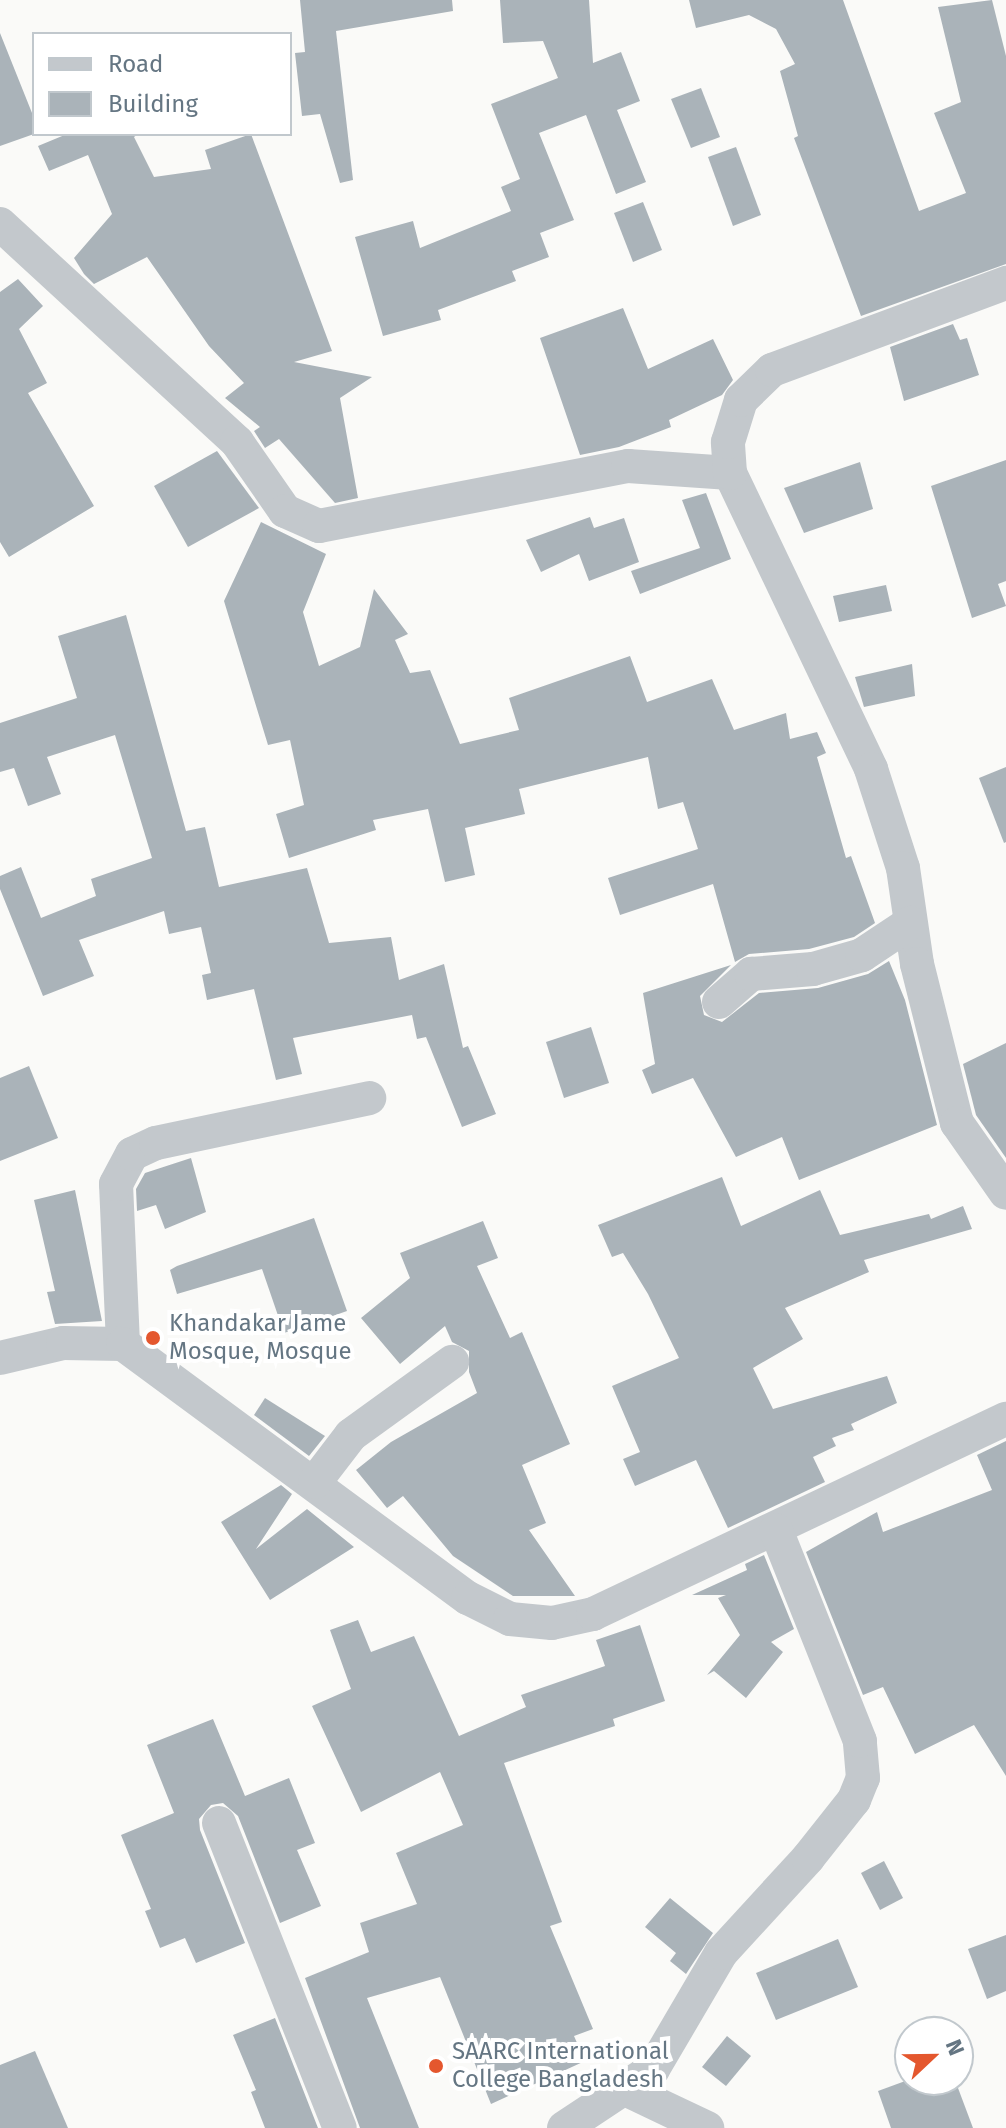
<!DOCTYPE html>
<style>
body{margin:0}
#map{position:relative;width:1006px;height:2128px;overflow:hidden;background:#fafaf8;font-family:"Fira Sans",sans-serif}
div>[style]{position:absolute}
.building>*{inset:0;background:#aab3b9}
.minor>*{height:34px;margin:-17px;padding:0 17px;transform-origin:17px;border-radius:17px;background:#c3c8cc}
.dots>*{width:22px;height:22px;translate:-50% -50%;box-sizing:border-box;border:4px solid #fff;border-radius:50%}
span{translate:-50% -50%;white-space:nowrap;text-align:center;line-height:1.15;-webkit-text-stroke:8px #fff;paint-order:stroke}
.poi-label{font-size:24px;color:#657683}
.left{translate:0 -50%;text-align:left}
.legend{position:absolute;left:32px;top:32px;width:260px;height:104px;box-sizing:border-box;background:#fff;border:2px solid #c1c8cd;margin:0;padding:10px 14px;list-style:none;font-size:24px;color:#657683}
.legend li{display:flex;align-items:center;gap:16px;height:40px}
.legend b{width:40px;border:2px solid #c1c8cd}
.north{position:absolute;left:894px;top:2016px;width:80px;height:80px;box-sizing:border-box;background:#fff;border:2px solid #c1c8cd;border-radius:50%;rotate:68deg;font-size:22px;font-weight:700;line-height:32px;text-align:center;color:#657683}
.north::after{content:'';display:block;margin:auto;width:28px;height:36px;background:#e4572e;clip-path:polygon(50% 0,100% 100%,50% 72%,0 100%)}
</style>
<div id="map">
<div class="building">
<div style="clip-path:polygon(300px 0,452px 0,453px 11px,336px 31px,353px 180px,340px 183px,320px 114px,302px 116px,295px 53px,305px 52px)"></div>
<div style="clip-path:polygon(500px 0,589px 0,593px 63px,621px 52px,640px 101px,617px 110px,646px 182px,616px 194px,586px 115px,539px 133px,574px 220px,540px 233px,549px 257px,512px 271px,516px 281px,438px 310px,441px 320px,383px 336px,355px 237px,413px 221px,420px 248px,511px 211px,501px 187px,520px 179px,491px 104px,558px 78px,543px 41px,503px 43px)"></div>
<div style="clip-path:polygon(689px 0,843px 0,919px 211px,966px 193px,934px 113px,961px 102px,938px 7px,992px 0,1006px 56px,1006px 264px,861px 316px,794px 138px,798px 136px,780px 71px,795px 64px,776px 29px,749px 15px,696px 28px)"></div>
<div style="clip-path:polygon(0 33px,34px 118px,34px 134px,0 146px)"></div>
<div style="clip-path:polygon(701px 88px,720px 137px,691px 148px,671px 99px)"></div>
<div style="clip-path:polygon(67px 134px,138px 134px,134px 137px,154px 177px,211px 169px,205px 150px,251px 134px,332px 351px,294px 362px,372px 377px,340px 398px,358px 498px,335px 503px,279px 439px,265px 448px,254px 431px,260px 427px,225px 398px,244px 383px,209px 346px,147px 257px,94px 284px,84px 274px,74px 258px,112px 214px,88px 155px,49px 171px,38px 146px)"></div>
<div style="clip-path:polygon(736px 147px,761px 215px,733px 226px,708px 157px)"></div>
<div style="clip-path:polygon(643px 202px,662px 250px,633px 262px,614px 213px)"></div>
<div style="clip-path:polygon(18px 279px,43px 306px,19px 329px,47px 383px,28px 393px,94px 506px,9px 557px,0 542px,0 292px)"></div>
<div style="clip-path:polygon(623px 308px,648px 369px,713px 339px,733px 380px,722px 395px,669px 420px,671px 427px,619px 447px,580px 455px,540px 338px)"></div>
<div style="clip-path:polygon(953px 324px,960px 340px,967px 338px,979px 375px,904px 401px,890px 347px)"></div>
<div style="clip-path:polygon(217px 451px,259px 508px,188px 547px,154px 486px)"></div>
<div style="clip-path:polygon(1006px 460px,1006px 581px,998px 584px,1006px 606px,972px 618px,931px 486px)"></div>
<div style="clip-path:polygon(860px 462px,873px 509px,804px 533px,784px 488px)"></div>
<div style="clip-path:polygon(706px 493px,731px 559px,640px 594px,631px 571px,700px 548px,682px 500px)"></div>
<div style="clip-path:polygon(590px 517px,594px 528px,624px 518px,639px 562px,589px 581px,579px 554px,541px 572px,526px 540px)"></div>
<div style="clip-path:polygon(261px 522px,326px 554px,303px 612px,319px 666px,360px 647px,374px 589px,408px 634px,395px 640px,410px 673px,430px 670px,460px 744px,519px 730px,509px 698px,630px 656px,647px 702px,712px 679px,734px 730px,786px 713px,790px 739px,817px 732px,826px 753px,817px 757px,846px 858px,851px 856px,875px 923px,854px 937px,809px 949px,749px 954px,735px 962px,713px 884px,620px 915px,608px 878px,698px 849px,683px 802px,658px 809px,648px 757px,519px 789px,525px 814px,465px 828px,475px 875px,445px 882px,428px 809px,373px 820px,376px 830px,289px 858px,276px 814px,304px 805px,290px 740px,268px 745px,224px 601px)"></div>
<div style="clip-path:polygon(886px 585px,892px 611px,839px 622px,833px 596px)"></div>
<div style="clip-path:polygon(126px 615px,186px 831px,205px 827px,219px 887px,307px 868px,329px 943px,391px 937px,399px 980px,444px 964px,463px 1048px,468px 1046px,496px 1114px,462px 1127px,426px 1037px,417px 1039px,412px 1015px,293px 1038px,302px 1074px,276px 1080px,254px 989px,207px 1000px,202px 975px,211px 973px,201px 927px,169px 934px,164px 911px,79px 940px,94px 976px,43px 996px,0 889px,0 876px,21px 867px,41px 918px,96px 896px,91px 879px,152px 858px,115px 735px,47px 757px,61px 794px,28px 806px,14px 768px,0 772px,0 723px,77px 698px,58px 636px)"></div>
<div style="clip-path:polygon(912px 664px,915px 696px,864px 707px,855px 677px)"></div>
<div style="clip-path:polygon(1006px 767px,1006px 842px,1004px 843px,979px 778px)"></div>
<div style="clip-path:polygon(889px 961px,905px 1000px,937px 1125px,799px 1180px,782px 1137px,736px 1157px,693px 1078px,652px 1094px,642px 1070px,655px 1064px,643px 993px,731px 965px,700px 996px,704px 1015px,722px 1022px,759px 993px,818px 988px,868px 974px)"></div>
<div style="clip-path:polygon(591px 1027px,609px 1083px,564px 1098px,546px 1042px)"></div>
<div style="clip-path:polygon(1006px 1043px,1006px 1158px,976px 1115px,963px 1064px)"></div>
<div style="clip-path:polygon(29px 1066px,58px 1138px,0 1161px,0 1078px)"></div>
<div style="clip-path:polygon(191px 1158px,206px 1212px,165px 1229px,156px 1205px,137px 1211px,136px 1189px,145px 1173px)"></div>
<div style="clip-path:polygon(722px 1177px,741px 1226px,820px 1190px,840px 1235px,929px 1214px,931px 1219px,963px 1206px,972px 1229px,864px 1260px,869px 1272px,785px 1308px,803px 1339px,753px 1368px,773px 1409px,887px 1376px,897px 1403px,851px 1424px,854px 1430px,832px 1438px,836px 1446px,813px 1457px,825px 1482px,728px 1528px,696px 1460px,635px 1486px,623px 1459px,640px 1452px,612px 1386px,679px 1358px,648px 1294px,623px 1253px,612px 1257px,598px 1225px)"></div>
<div style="clip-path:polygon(75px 1190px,102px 1321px,55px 1324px,47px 1292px,55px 1291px,34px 1200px)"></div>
<div style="clip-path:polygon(314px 1218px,347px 1311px,284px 1333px,262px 1269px,177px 1294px,170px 1270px,177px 1266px)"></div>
<div style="clip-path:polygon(483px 1221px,498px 1258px,477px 1266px,510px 1338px,522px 1332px,570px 1444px,522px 1465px,546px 1523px,529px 1530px,575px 1596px,513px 1596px,453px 1556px,403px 1496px,387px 1508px,356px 1470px,391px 1442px,477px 1393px,469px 1372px,469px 1351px,452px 1342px,445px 1326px,400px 1364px,361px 1318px,410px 1278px,400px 1253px)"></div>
<div style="clip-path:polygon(265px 1398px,325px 1436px,309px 1456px,254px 1415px)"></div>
<div style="clip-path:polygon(1006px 1441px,1006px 1776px,974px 1725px,915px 1754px,883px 1687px,863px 1695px,806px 1552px,877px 1512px,883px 1532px,992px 1490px,977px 1455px)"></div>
<div style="clip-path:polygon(281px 1485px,292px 1494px,256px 1549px,307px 1509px,354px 1547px,270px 1600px,221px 1522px)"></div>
<div style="clip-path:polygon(764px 1555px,794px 1629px,771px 1642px,783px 1652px,746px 1698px,714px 1671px,707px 1675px,740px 1635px,718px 1598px,726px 1595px,692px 1595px,747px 1570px,745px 1564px)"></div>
<div style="clip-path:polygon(358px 1620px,371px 1652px,414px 1636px,459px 1736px,526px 1707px,521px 1695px,605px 1666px,596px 1640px,640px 1625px,665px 1701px,613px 1719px,615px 1726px,504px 1763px,562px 1922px,550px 1926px,593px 2029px,574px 2036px,585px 2061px,491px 2104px,440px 1977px,367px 1998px,419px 2128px,360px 2128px,305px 1978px,369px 1952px,360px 1923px,417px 1904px,396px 1853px,463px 1825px,440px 1772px,361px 1812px,312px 1706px,351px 1689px,330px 1630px)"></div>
<div style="clip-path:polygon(213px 1719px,245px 1796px,289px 1778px,315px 1843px,297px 1850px,321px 1906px,280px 1923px,238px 1816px,223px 1803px,211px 1805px,199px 1819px,200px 1830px,245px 1943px,196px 1963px,185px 1938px,160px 1948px,145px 1911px,151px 1909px,121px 1835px,174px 1813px,147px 1745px)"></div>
<div style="clip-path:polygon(884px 1861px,903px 1898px,880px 1910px,861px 1873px)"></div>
<div style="clip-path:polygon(670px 1898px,713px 1933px,686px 1974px,670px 1961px,676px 1953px,645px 1927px)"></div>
<div style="clip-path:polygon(1006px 1935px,1006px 1991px,987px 1999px,968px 1949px)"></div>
<div style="clip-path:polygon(838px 1939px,858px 1987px,776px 2020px,756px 1973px)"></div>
<div style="clip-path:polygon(275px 2018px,318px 2128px,265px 2128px,251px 2092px,256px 2090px,233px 2035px)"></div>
<div style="clip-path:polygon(727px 2036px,751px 2056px,726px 2086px,702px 2067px)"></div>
<div style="clip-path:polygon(35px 2051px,68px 2128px,0 2128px,0 2065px)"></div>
<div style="clip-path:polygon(908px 2080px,955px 2080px,973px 2128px,891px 2128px,878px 2091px)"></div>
</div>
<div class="minor">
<div style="left:0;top:224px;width:322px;rotate:42.6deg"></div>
<div style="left:237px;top:442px;width:84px;rotate:55.2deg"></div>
<div style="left:285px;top:511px;width:37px;rotate:24deg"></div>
<div style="left:319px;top:526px;width:315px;rotate:-11deg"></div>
<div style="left:628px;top:466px;width:102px;rotate:3.9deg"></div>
<div style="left:730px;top:473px;width:328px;rotate:64.5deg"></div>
<div style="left:871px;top:769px;width:104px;rotate:72.1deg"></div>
<div style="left:903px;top:868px;width:97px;rotate:81.7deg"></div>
<div style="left:917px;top:964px;width:164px;rotate:75.9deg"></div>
<div style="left:957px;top:1123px;width:85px;rotate:55deg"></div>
<div style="left:730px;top:473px;width:31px;rotate:-94deg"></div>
<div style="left:728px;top:442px;width:44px;rotate:-72.8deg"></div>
<div style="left:741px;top:400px;width:43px;rotate:-44.1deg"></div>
<div style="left:772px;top:370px;width:250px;rotate:-20.4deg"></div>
<div style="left:719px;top:1002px;width:43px;rotate:-41.2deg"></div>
<div style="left:751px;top:974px;width:62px;rotate:-4.6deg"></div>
<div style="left:813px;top:969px;width:51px;rotate:-15.9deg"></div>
<div style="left:862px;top:955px;width:58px;rotate:-33.7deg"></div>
<div style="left:123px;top:1344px;width:160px;rotate:-92.5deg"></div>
<div style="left:116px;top:1184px;width:34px;rotate:-62deg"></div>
<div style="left:132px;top:1154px;width:26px;rotate:-25deg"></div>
<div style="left:156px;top:1143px;width:218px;rotate:-11.9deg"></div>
<div style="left:0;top:1358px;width:65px;rotate:-13.4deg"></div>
<div style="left:63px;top:1343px;width:60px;rotate:1deg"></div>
<div style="left:123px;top:1344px;width:428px;rotate:36.4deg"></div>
<div style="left:468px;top:1598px;width:47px;rotate:26.6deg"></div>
<div style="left:510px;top:1619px;width:42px;rotate:5.4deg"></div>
<div style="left:552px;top:1623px;width:42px;rotate:-12.4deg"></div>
<div style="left:593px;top:1614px;width:457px;rotate:-25.3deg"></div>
<div style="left:315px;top:1482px;width:59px;rotate:-52.5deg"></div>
<div style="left:351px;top:1435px;width:125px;rotate:-35.9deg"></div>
<div style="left:219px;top:1823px;width:328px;rotate:68.4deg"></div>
<div style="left:627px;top:2090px;width:89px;rotate:25.4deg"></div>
<div style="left:564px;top:2128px;width:107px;rotate:-33.5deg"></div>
<div style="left:653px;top:2069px;width:134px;rotate:-59.6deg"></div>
<div style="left:721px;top:1953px;width:129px;rotate:-47.5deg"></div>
<div style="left:808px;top:1858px;width:74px;rotate:-51.6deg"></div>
<div style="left:854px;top:1800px;width:24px;rotate:-68deg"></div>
<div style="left:863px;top:1778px;width:37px;rotate:-95deg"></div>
<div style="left:860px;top:1741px;width:227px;rotate:-111.7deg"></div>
</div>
<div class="dots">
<div style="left:153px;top:1338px;background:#e4572e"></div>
<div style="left:436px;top:2066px;background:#e4572e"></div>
</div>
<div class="poi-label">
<span class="left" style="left:169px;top:1338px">Khandakar Jame<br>Mosque, Mosque</span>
<span class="left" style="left:452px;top:2066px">SAARC International<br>College Bangladesh</span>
</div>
<ul class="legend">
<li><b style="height:10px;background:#c3c8cc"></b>Road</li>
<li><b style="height:22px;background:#aab3b9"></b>Building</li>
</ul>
<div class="north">N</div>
</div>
